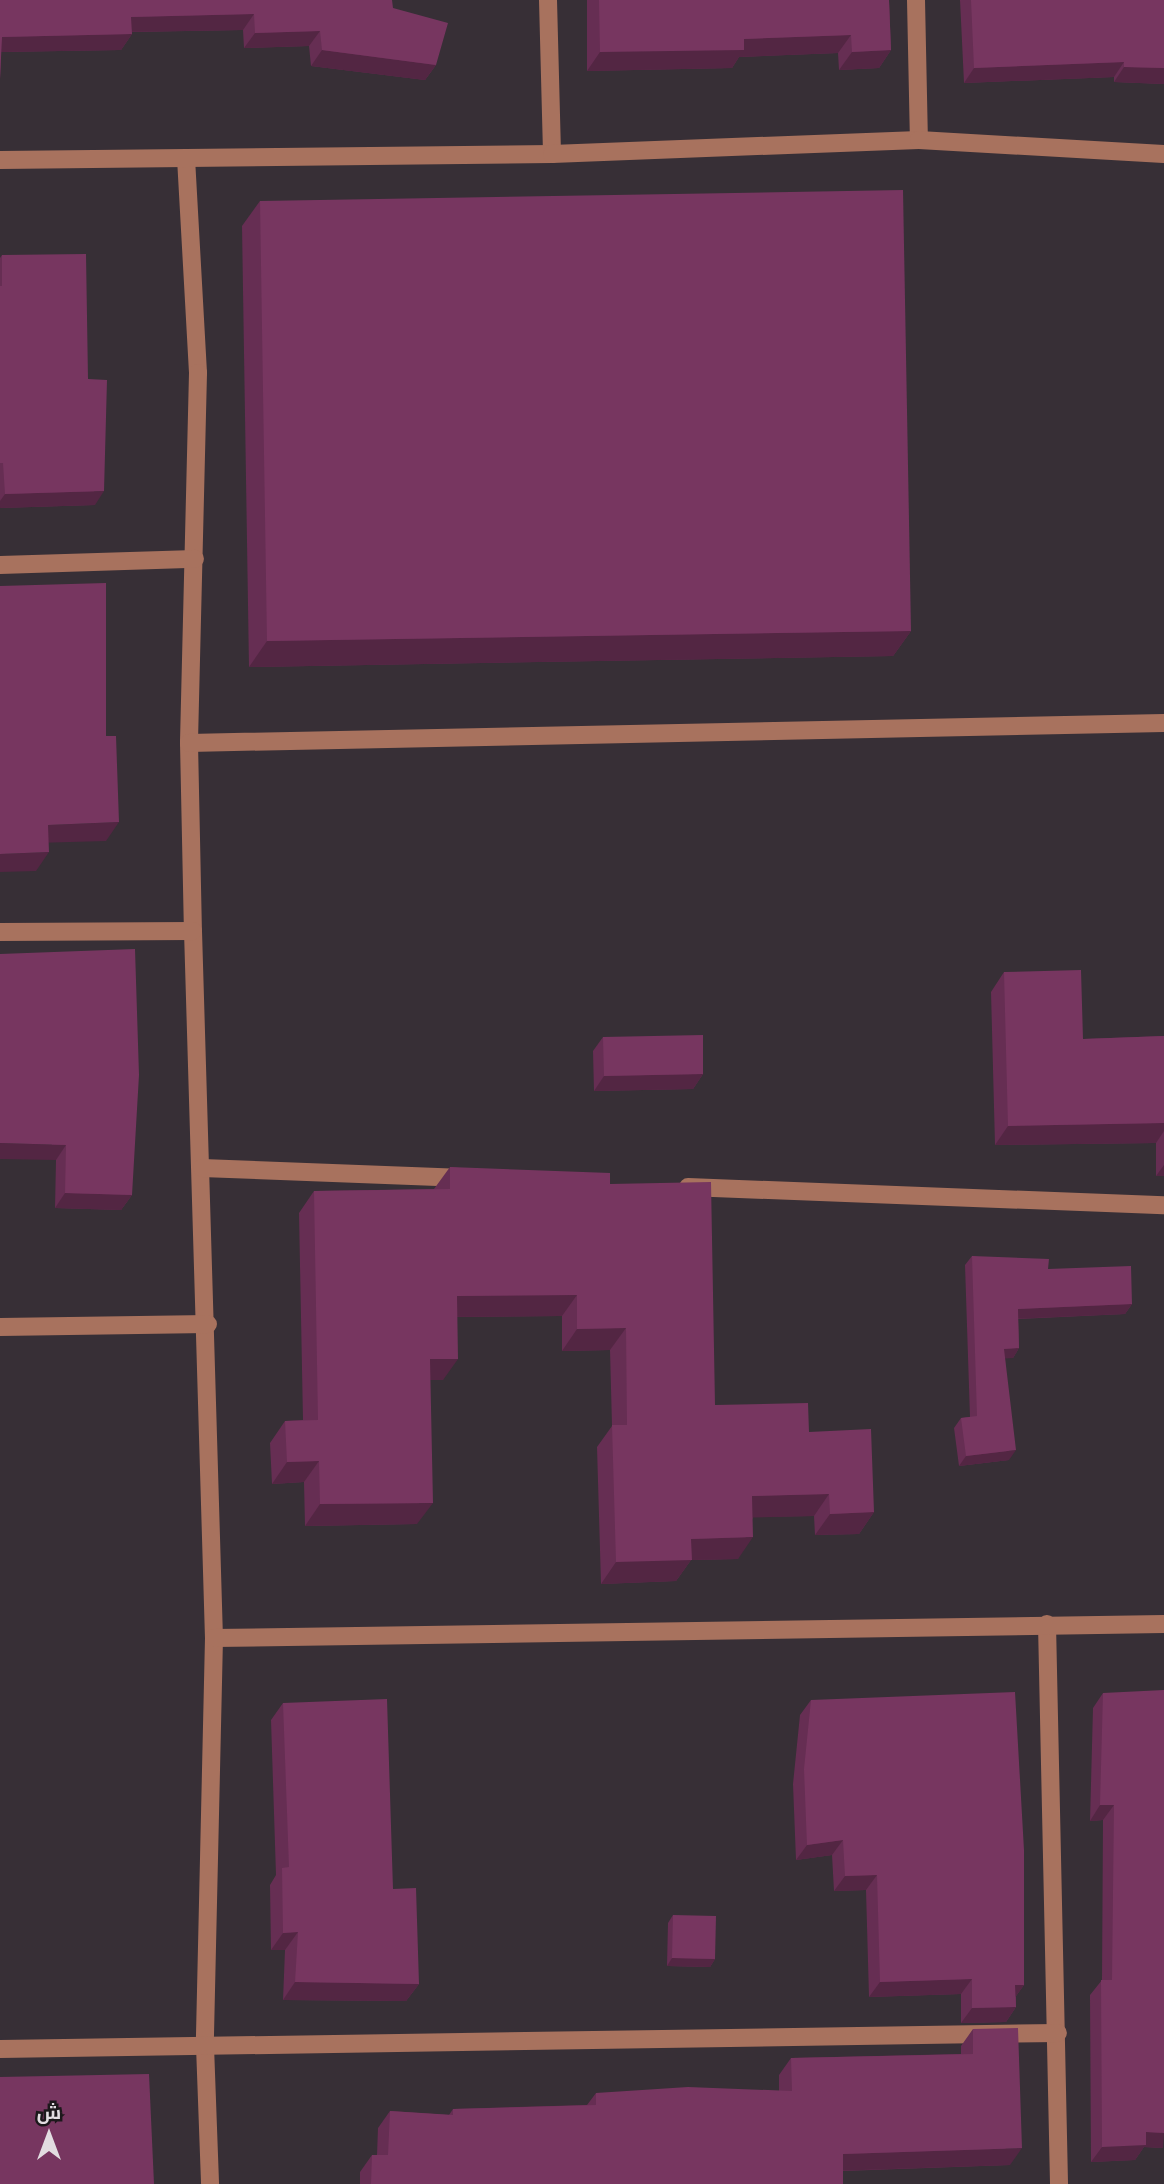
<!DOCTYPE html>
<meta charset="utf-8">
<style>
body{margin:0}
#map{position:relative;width:1164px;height:2184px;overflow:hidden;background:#372f36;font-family:"Alegreya Sans",Cairo,sans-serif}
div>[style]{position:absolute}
.minor>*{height:18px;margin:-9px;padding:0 9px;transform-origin:9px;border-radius:9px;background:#a8725e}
.wall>*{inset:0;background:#662e53}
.shaded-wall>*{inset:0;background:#532643}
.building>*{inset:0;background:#773660}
span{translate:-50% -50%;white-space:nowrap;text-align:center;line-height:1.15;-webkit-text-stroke:5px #1c181b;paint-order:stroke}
.north{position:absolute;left:14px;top:2100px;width:70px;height:70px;-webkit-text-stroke:5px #1c181b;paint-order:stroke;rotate:0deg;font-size:19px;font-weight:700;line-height:28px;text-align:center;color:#e2dde1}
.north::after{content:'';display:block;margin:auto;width:24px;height:32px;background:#e2dde1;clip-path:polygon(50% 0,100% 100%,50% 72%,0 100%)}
</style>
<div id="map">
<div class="minor">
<div style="left:548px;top:0;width:154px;rotate:88.5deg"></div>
<div style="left:916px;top:0;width:140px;rotate:88.8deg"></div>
<div style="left:186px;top:158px;width:215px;rotate:86.8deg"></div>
<div style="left:198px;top:373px;width:370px;rotate:91.4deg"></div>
<div style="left:189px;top:743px;width:188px;rotate:88.8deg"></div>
<div style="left:193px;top:931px;width:707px;rotate:88.3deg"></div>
<div style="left:214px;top:1638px;width:408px;rotate:91.3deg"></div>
<div style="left:205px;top:2046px;width:138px;rotate:87.9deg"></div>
<div style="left:0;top:160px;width:552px;rotate:-0.62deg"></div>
<div style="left:552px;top:154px;width:367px;rotate:-2.2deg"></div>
<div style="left:919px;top:140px;width:245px;rotate:3.3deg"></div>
<div style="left:0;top:565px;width:195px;rotate:-1.8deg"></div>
<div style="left:189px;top:743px;width:975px;rotate:-1.18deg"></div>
<div style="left:0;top:932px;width:193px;rotate:-0.3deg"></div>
<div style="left:202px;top:1168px;width:262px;rotate:2.2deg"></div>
<div style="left:688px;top:1187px;width:476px;rotate:2.2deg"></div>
<div style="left:0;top:1327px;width:208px;rotate:-0.8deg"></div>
<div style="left:1047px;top:1624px;width:560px;rotate:88.77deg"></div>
<div style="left:214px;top:1638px;width:950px;rotate:-0.84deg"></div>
<div style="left:0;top:2049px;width:1058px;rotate:-0.87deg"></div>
</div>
<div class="wall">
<div style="clip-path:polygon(0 0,393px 8px,436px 65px,425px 80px,311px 66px,309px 46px,244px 48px,243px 30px,132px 32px,132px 34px,121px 50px,1px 52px,0 80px)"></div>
<div style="clip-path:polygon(587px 0,889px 0,891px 50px,879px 68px,839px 70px,838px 53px,739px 57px,732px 68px,587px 71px)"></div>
<div style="clip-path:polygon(960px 0,1164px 0,1164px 84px,1114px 82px,1114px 77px,964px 83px)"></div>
<div style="clip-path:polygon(260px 201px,911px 631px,893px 656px,249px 667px,242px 226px)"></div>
<div style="clip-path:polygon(2px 255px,88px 379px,95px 505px,0 508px,0 258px)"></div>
<div style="clip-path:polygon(0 954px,132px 1195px,121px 1210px,55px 1208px,56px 1160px)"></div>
<div style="clip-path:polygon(1004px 972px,1083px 1039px,1164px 1036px,1164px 1176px,1156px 1176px,1156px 1143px,995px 1145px,991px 992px)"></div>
<div style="clip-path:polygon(603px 1037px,703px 1074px,693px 1089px,594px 1091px,593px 1051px)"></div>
<div style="clip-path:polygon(450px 1167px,610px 1184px,715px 1405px,809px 1432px,874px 1512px,859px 1534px,815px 1535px,814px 1516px,753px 1517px,738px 1559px,691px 1560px,676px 1581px,601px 1584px,597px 1447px,612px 1426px,610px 1350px,562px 1351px,562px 1316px,457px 1317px,443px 1380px,430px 1380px,417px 1524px,305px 1526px,304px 1482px,272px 1484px,270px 1443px,285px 1421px,303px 1420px,299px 1213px,314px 1191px,434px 1189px)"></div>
<div style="clip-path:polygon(972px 1256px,1048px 1269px,1132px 1304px,1125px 1314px,1018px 1319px,1019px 1348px,1013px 1358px,1005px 1358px,1009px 1460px,959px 1466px,954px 1428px,961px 1418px,970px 1417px,965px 1265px)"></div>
<div style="clip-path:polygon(1103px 1693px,1163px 2148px,1144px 2147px,1135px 2160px,1091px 2162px,1090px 1995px,1102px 1980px,1103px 1820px,1090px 1821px,1093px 1708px)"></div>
<div style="clip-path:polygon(811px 1700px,1024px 1985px,1016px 1996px,1016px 2007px,1006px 2022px,961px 2023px,961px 1994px,869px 1997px,866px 1890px,834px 1891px,832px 1855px,796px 1860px,793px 1784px,800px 1715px)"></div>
<div style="clip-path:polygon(283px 1703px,393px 1889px,419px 1984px,406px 2001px,283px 2000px,285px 1950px,271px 1950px,270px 1885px,276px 1875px,271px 1720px)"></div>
<div style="clip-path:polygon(673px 1915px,715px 1959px,710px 1967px,667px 1966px,668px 1923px)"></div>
<div style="clip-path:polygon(973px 2029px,1010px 2165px,843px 2171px,843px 2184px,360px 2184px,360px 2172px,372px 2155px,377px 2155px,378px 2128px,390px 2111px,449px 2115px,453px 2109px,587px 2105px,596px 2093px,779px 2091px,779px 2075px,791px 2058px,961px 2054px,961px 2046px)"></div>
</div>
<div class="shaded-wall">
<div style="clip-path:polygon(254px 14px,243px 30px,121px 32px,131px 17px)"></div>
<div style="clip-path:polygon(320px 31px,309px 46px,244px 48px,255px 33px)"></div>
<div style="clip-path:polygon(132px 34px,121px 50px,0 52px,2px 37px)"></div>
<div style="clip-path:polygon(851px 35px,838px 53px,739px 57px,732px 68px,587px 71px,600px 52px,744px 39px)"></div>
<div style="clip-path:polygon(322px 50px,436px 65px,425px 80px,311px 66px)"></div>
<div style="clip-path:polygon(891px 50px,879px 68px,839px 70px,852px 52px)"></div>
<div style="clip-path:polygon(1124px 62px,1114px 77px,964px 83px,974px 68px)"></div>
<div style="clip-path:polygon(1124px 67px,1164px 68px,1164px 84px,1114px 82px)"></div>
<div style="clip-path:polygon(104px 491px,95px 505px,0 508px,0 501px,5px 494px)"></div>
<div style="clip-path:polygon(911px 631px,893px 656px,249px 667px,267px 641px)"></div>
<div style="clip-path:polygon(119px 822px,106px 841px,35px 843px,48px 825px)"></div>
<div style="clip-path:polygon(49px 852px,36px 871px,0 872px,0 854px)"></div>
<div style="clip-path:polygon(703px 1074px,693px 1089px,594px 1091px,604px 1076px)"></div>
<div style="clip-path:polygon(1164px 1123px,1164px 1131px,1156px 1143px,995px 1145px,1008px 1126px)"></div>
<div style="clip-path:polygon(0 1143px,66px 1145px,56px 1160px,0 1159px)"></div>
<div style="clip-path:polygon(1164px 1165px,1164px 1176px,1156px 1176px)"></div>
<div style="clip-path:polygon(65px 1193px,132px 1195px,121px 1210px,55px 1208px)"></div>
<div style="clip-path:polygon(577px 1295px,562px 1316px,442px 1317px,457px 1296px)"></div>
<div style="clip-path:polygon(1132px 1304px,1125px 1314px,1011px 1319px,1018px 1309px)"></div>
<div style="clip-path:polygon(626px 1328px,610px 1350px,562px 1351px,577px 1329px)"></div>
<div style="clip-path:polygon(1019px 1348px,1013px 1358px,997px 1359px,1004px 1349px)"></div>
<div style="clip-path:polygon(430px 1359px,458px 1359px,443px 1380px,414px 1380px)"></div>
<div style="clip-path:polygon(1016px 1450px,1009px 1460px,959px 1466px,966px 1456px)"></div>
<div style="clip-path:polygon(319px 1461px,304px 1482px,272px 1484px,287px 1462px)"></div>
<div style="clip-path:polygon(829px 1494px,814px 1516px,737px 1518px,752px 1496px)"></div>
<div style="clip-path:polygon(433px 1503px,417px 1524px,305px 1526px,320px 1504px)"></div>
<div style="clip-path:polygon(874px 1512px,859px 1534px,815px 1535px,830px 1514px)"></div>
<div style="clip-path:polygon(753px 1537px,738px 1559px,691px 1560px,676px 1581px,601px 1584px,616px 1562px,691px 1539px)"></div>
<div style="clip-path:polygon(1100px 1805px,1114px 1805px,1103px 1820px,1090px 1821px)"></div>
<div style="clip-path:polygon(843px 1840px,832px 1855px,796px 1860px,807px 1845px)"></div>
<div style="clip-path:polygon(877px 1875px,866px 1890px,834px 1891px,845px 1876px)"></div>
<div style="clip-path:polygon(298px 1932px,285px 1950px,271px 1950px,283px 1933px)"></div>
<div style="clip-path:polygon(672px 1958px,715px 1959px,710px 1967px,667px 1966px)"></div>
<div style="clip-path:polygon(972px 1979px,961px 1994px,869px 1997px,880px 1982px)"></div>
<div style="clip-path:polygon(295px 1982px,419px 1984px,406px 2001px,283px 2000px)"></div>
<div style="clip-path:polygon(1015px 1985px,1024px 1985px,1013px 2000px)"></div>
<div style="clip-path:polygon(1016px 2007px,1006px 2022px,961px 2023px,972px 2008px)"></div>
<div style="clip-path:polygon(1146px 2132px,1164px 2133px,1163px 2148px,1144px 2147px,1135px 2160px,1091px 2162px,1102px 2147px)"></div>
<div style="clip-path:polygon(1022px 2148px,1010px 2165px,831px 2171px,843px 2154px)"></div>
</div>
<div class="building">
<div style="clip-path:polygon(0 0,392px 0,393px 8px,448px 23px,436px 65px,322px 50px,320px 31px,255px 33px,254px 14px,131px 17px,132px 34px,2px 37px,0 79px)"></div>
<div style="clip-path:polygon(599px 0,889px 0,891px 50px,852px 52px,851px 35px,744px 39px,744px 50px,600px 52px)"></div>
<div style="clip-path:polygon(971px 0,1164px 0,1164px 68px,1124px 67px,1124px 62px,974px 68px)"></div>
<div style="clip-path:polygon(903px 190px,911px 631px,267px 641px,260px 201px)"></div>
<div style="clip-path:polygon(86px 254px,88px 379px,107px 380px,104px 491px,5px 494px,3px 463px,0 463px,0 286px,2px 286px,2px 255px)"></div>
<div style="clip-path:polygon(106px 583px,106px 736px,116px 736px,119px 822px,48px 825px,49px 852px,0 854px,0 586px)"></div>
<div style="clip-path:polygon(135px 949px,139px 1075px,132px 1195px,65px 1193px,66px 1145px,0 1143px,0 954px)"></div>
<div style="clip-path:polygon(1081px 970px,1083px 1039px,1164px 1036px,1164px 1123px,1008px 1126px,1004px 972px)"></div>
<div style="clip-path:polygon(703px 1035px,703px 1074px,604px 1076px,603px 1037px)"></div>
<div style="clip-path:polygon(450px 1167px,610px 1173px,610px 1184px,711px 1182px,715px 1405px,808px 1403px,809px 1432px,871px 1429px,874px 1512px,830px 1514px,829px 1494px,752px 1496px,753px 1537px,691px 1539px,692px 1560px,616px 1562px,612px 1425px,627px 1425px,626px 1328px,577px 1329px,577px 1295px,457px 1296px,458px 1359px,430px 1359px,433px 1503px,320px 1504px,319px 1461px,287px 1462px,285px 1421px,318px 1420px,314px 1191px,450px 1189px)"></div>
<div style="clip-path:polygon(972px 1256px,1049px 1259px,1048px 1269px,1131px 1266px,1132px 1304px,1018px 1309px,1019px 1348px,1004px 1349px,1016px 1450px,966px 1456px,961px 1418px,977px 1416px)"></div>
<div style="clip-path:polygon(1164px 1690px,1164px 2133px,1146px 2132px,1146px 2145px,1102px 2147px,1101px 1980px,1112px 1980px,1114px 1805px,1100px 1805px,1103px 1693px)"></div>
<div style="clip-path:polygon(1015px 1692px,1024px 1850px,1024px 1985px,1015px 1985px,1016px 2007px,972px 2008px,972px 1979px,880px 1982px,877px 1875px,845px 1876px,843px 1840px,807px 1845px,804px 1769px,811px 1700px)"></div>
<div style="clip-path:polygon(387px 1699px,393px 1889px,416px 1888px,419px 1984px,295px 1982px,298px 1932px,283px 1933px,282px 1868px,289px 1867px,283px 1703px)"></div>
<div style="clip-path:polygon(673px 1915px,716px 1916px,715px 1959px,672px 1958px)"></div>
<div style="clip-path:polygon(1018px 2028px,1022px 2148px,843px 2154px,843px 2184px,371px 2184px,372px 2155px,388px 2155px,390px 2111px,453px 2115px,453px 2109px,596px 2105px,596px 2093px,688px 2087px,792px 2091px,791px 2058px,973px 2054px,973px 2029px)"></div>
<div style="clip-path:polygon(149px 2074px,154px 2184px,0 2184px,0 2077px)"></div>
</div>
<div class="north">ش</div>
</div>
